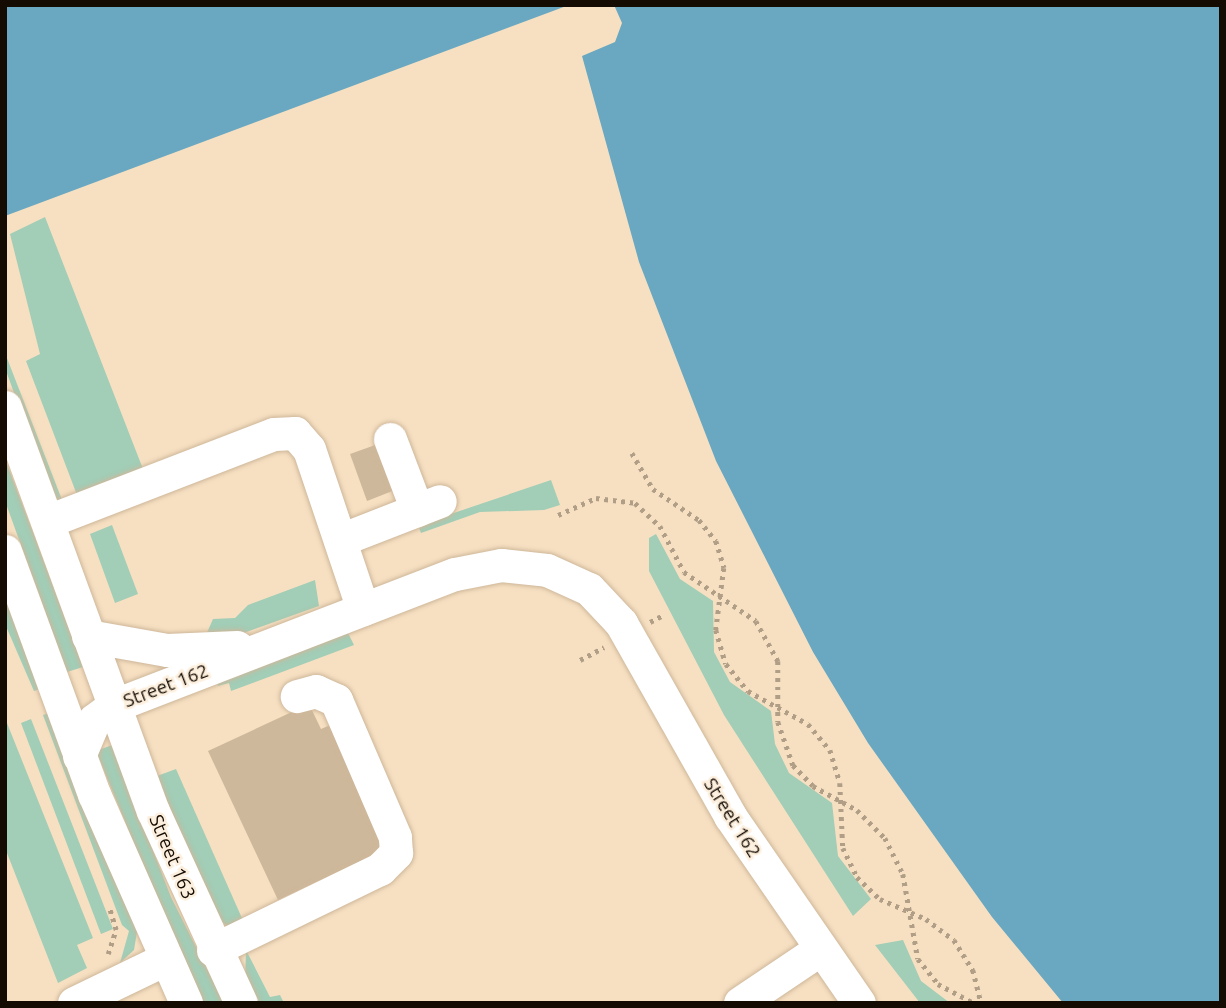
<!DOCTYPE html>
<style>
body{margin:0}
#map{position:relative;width:1226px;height:1008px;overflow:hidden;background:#f7e0c2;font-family:Ubuntu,sans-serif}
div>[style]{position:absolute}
.green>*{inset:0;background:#a2cdb6}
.water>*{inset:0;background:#6aa8c1}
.building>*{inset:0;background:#ceb89b}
.path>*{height:4.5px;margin-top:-2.25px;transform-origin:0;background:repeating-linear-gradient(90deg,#b19e87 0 3.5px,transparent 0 8.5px)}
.roads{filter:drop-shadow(0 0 2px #ceb79a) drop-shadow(0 0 2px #ceb79a)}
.minor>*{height:33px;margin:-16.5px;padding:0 16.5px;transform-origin:16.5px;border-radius:16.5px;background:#fff}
span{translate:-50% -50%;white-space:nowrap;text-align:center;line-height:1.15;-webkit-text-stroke:5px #fdefdd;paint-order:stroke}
.street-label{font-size:19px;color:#140c03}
.frame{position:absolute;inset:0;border:7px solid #140c03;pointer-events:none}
</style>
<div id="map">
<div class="green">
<div style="clip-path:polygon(45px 217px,143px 469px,77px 495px,26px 361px,40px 354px,10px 234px)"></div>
<div style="clip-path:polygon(5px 353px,64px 505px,56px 508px,5px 368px)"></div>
<div style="clip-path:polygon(5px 459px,34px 535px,83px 667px,67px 672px,5px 501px)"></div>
<div style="clip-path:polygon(551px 480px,560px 505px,544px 510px,480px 512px,421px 533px,419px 528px,442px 517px)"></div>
<div style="clip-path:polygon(112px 525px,138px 594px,115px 603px,90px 534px)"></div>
<div style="clip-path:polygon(656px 534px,680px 579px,713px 601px,714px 652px,730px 682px,771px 711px,775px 744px,789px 773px,832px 803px,838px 856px,871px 899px,853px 916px,724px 715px,649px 571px,649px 538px)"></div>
<div style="clip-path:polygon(315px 580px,319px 606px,241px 634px,206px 635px,213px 619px,235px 618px,248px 605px)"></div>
<div style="clip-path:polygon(8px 601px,40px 689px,34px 691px,5px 624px)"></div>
<div style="clip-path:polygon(347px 631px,354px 645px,231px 691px,229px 683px,218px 686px,215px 678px)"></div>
<div style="clip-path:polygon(49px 713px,137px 932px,134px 950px,120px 963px,129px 931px,122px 925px,43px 715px)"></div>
<div style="clip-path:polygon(5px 718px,93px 938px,77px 945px,87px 968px,58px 983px,5px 848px)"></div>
<div style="clip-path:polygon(31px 719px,113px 929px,101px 934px,21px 723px)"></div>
<div style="clip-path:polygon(112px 745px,171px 897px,224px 1003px,203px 1003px,173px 938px,96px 751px)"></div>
<div style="clip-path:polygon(176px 769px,245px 925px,227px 926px,214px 915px,157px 776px)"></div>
<div style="clip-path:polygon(903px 940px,921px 981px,950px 1003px,920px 1003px,875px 945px)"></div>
<div style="clip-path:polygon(246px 950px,270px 997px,280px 995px,284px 1003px,257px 1003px,245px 982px)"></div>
</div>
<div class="water">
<div style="clip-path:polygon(5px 5px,569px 5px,5px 216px)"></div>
<div style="clip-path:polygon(614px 5px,1221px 5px,1221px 1003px,1063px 1003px,992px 917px,868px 743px,813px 652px,716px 461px,639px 262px,582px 56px,615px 42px,622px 23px)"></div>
</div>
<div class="building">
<div style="clip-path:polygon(378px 444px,395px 490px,367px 501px,350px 454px)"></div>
<div style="clip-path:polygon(309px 704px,321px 729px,335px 723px,392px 846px,278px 900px,208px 751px)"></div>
</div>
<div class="path">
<div style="left:632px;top:453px;width:42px;rotate:59.7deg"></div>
<div style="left:653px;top:489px;width:55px;rotate:34deg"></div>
<div style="left:699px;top:520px;width:27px;rotate:51deg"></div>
<div style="left:716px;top:541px;width:28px;rotate:73deg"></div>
<div style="left:724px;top:568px;width:63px;rotate:97.4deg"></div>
<div style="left:716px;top:630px;width:35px;rotate:74deg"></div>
<div style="left:726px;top:664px;width:35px;rotate:51deg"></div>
<div style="left:748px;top:691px;width:68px;rotate:28.8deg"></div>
<div style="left:808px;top:724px;width:34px;rotate:50deg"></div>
<div style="left:830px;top:750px;width:34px;rotate:73deg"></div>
<div style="left:840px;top:783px;width:65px;rotate:87.4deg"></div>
<div style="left:843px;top:848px;width:32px;rotate:64deg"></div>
<div style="left:857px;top:877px;width:32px;rotate:44deg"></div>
<div style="left:880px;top:899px;width:50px;rotate:23.5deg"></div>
<div style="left:926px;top:919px;width:35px;rotate:37deg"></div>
<div style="left:954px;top:940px;width:36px;rotate:58deg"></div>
<div style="left:973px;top:970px;width:34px;rotate:76deg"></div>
<div style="left:558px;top:515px;width:42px;rotate:-24.1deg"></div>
<div style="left:596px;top:498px;width:39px;rotate:7deg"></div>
<div style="left:635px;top:503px;width:34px;rotate:43deg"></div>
<div style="left:660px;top:526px;width:52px;rotate:62.4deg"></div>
<div style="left:684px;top:572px;width:87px;rotate:34.2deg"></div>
<div style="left:756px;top:621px;width:46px;rotate:61.2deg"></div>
<div style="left:778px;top:661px;width:61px;rotate:90deg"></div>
<div style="left:778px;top:722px;width:46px;rotate:70.8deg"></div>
<div style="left:793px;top:765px;width:29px;rotate:46deg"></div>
<div style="left:813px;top:786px;width:50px;rotate:28.6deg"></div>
<div style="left:857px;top:810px;width:40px;rotate:45deg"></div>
<div style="left:885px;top:838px;width:40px;rotate:63.4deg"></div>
<div style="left:903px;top:874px;width:86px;rotate:80deg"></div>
<div style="left:918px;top:959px;width:32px;rotate:51deg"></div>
<div style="left:938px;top:984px;width:41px;rotate:27.8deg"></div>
<div style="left:650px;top:622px;width:15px;rotate:-28deg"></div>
<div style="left:580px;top:660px;width:27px;rotate:-28deg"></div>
<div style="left:108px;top:954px;width:25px;rotate:-72deg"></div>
<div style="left:116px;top:930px;width:24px;rotate:-107deg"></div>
</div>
<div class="roads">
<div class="minor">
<div style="left:5px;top:407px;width:430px;rotate:69.9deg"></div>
<div style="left:153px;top:811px;width:211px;rotate:65.4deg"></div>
<div style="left:390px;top:439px;width:76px;rotate:69.2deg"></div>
<div style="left:48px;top:521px;width:242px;rotate:-21.1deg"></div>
<div style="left:274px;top:434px;width:21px;rotate:-3deg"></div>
<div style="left:295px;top:433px;width:21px;rotate:49deg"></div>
<div style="left:309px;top:449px;width:169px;rotate:71.4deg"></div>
<div style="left:340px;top:540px;width:107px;rotate:-21.3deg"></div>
<div style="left:5px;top:551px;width:259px;rotate:69.9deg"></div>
<div style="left:94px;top:794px;width:228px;rotate:66.2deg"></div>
<div style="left:88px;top:636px;width:80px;rotate:10deg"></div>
<div style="left:167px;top:650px;width:70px;rotate:-2.5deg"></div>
<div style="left:79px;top:756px;width:39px;rotate:-67deg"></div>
<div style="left:94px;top:720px;width:26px;rotate:-36deg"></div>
<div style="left:115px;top:705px;width:364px;rotate:-21.1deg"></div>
<div style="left:455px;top:574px;width:47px;rotate:-11.1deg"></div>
<div style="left:501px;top:565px;width:46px;rotate:6.2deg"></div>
<div style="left:547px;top:570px;width:46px;rotate:24.3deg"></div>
<div style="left:589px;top:589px;width:47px;rotate:46.7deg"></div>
<div style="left:621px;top:623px;width:222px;rotate:60.5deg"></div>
<div style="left:730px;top:816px;width:227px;rotate:55.4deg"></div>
<div style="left:213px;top:950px;width:186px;rotate:-25.9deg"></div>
<div style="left:380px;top:869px;width:23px;rotate:-45deg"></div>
<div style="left:396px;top:853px;width:16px;rotate:-94deg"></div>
<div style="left:395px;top:837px;width:149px;rotate:-113.3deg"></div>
<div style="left:336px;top:700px;width:22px;rotate:-156deg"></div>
<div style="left:316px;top:691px;width:20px;rotate:165deg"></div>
<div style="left:74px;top:1003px;width:101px;rotate:-25.8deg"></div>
<div style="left:740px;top:1003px;width:95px;rotate:-33.9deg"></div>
</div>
</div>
<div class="street-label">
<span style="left:166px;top:686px;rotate:-21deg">Street 162</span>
<span style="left:732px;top:818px;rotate:58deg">Street 162</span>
<span style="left:172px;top:857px;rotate:67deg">Street 163</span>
</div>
<div class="frame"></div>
</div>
